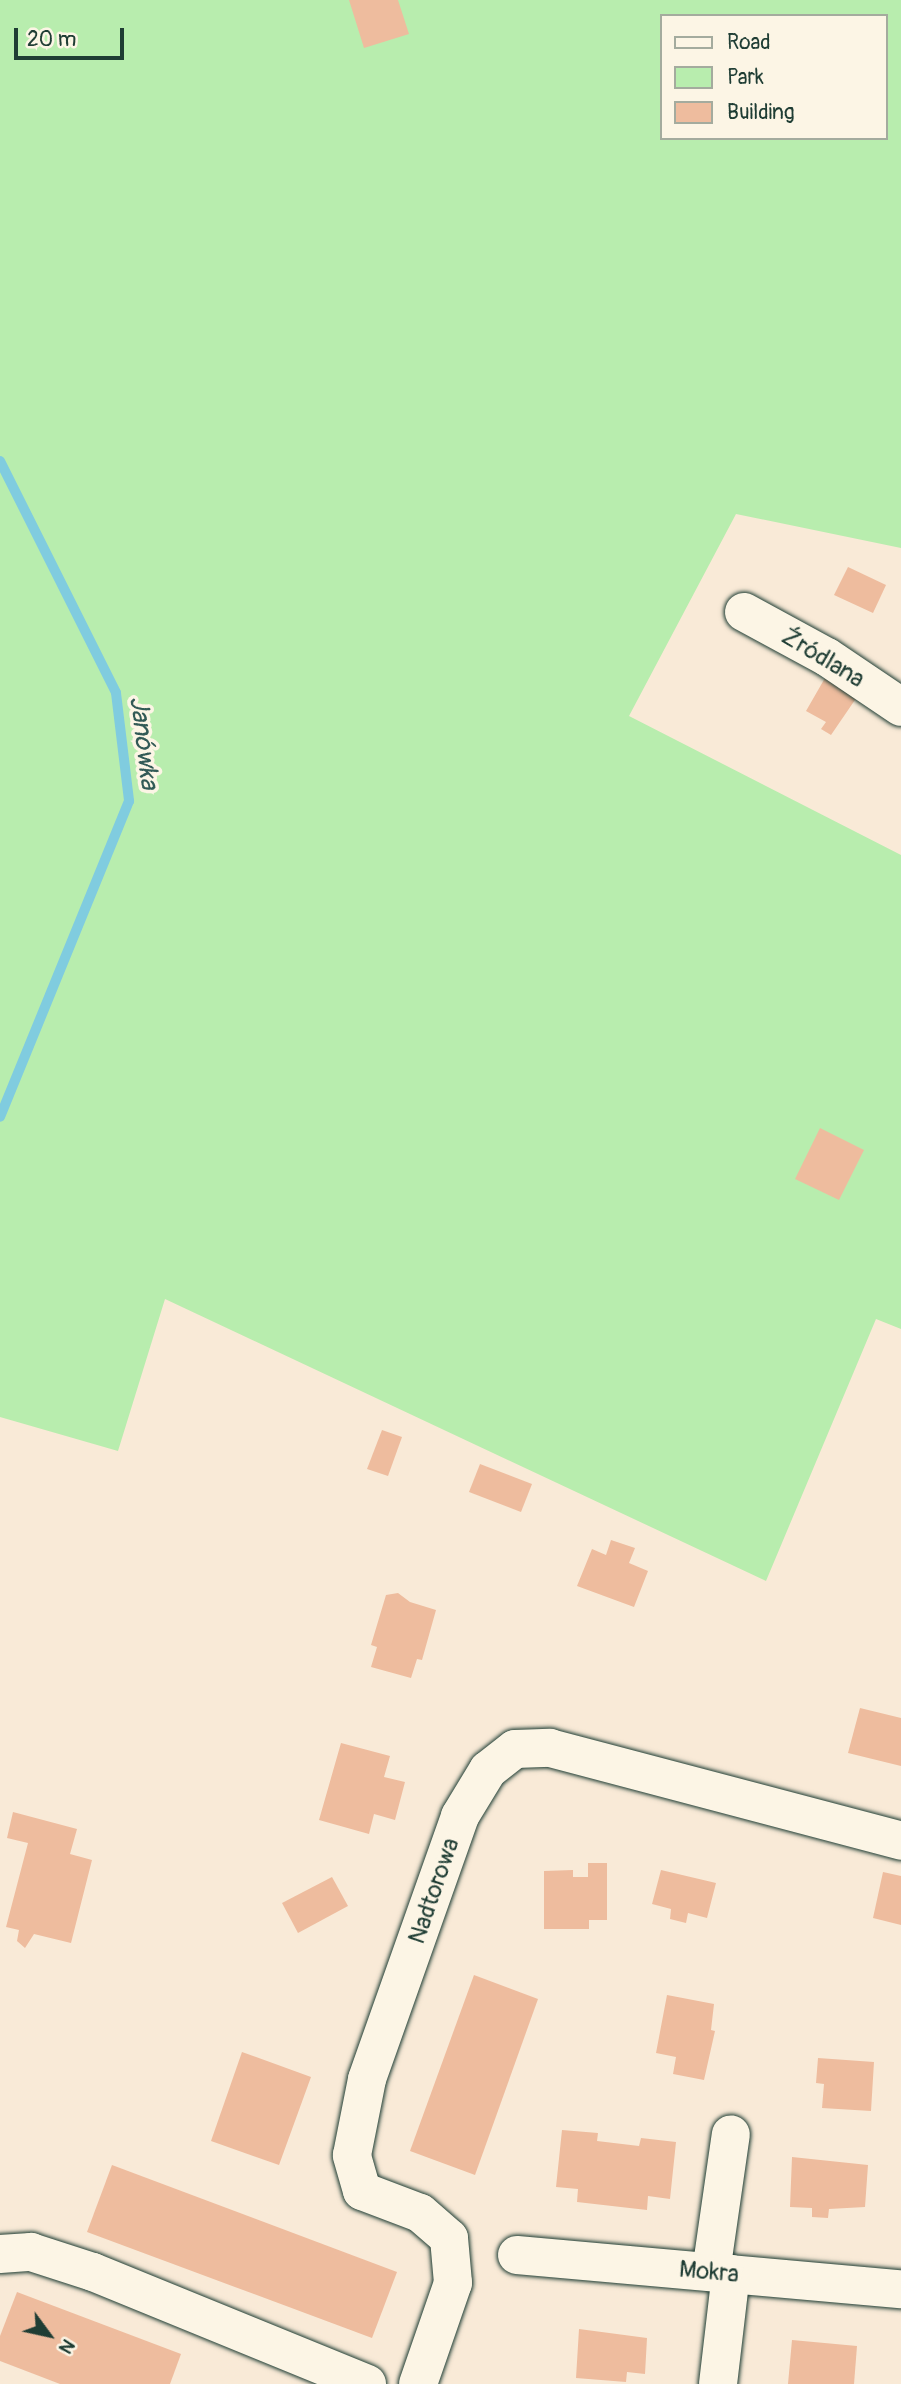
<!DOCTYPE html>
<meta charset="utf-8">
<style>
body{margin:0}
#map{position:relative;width:901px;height:2384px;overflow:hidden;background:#f9ead7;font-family:Pangolin,sans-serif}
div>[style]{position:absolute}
.green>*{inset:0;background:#b8edae}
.stream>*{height:10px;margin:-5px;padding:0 5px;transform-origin:5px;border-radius:5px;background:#80ccdf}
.building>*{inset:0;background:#eebc9e}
.roads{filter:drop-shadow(0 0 2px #1f3d34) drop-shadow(0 0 2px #1f3d34)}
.minor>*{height:38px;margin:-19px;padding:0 19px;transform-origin:19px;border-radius:19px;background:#fcf5e5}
span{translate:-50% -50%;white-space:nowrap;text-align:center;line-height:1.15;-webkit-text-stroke:7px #fcf5e5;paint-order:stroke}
.street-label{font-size:24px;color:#1f3d34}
.water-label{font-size:26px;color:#325a56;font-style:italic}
.legend{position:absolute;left:660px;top:14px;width:228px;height:126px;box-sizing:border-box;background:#fcf5e5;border:2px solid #a4ab9e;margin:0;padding:9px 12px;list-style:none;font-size:21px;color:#1f3d34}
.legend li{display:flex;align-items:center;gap:14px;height:35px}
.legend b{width:35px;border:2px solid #a4ab9e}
.north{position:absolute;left:14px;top:2300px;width:70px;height:70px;-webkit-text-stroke:5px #fcf5e5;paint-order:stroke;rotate:123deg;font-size:19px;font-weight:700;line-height:28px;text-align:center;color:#1f3d34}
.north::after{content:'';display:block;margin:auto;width:24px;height:32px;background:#1f3d34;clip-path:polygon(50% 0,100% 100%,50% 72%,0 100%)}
.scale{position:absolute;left:14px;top:28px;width:110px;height:32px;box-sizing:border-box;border:4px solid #1f3d34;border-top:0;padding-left:9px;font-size:21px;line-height:24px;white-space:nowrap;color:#1f3d34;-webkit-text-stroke:5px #fcf5e5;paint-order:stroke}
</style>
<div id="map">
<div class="green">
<div style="clip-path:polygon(evenodd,0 0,901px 0,901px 548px,736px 514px,629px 716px,901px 855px,901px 1329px,876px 1319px,766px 1581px,165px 1299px,118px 1451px,0 1417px,0 0,661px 16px,885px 16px,885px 138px,661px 138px,661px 16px)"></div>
</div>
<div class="stream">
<div style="left:0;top:461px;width:259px;rotate:63.4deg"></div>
<div style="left:116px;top:693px;width:109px;rotate:83.1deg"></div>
<div style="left:129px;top:801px;width:341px;rotate:112.2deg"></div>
</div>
<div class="building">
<div style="clip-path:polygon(349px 0,398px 0,409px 34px,364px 48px)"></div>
<div style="clip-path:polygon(848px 567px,886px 585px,873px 613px,834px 595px)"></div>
<div style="clip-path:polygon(825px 678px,857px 697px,831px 735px,821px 729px,826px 722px,806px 711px)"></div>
<div style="clip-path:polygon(820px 1128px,864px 1150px,839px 1200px,795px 1179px)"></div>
<div style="clip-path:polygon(382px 1430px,402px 1437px,388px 1476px,367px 1469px)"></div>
<div style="clip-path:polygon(480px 1464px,532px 1484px,521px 1512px,469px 1492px)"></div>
<div style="clip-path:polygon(611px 1540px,635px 1548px,629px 1563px,648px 1571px,634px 1607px,577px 1586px,592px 1549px,606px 1555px)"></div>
<div style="clip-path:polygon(398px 1593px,410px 1602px,436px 1610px,422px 1660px,417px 1659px,411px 1678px,371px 1667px,377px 1647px,371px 1645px,386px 1595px)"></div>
<div style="clip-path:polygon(860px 1708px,901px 1718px,901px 1766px,848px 1753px)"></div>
<div style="clip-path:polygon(341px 1743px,390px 1756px,384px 1777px,405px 1782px,395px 1820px,374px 1814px,369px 1834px,319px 1820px)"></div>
<div style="clip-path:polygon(13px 1812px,77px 1829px,70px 1854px,92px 1860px,71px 1943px,34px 1934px,25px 1948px,17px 1941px,19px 1930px,6px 1927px,28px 1843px,7px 1838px)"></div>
<div style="clip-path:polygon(588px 1863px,607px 1863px,607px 1920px,589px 1920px,589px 1929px,544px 1929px,544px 1871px,573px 1870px,573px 1877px,588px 1877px)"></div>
<div style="clip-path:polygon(661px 1870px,716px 1883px,707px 1918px,688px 1913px,686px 1923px,670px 1919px,671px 1909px,652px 1904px)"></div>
<div style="clip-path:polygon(883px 1872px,901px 1876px,901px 1925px,873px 1918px)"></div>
<div style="clip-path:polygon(332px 1877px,348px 1906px,298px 1933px,282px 1903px)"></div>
<div style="clip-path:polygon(474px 1975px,538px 1999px,475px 2175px,410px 2151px)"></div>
<div style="clip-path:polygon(667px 1995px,714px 2004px,711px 2030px,715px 2031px,704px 2080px,673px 2074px,676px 2057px,656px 2053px)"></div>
<div style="clip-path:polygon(242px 2052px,311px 2077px,279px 2165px,211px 2141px)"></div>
<div style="clip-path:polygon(818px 2058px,874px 2062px,871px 2111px,822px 2108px,824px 2084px,816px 2083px)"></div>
<div style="clip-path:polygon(562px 2130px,598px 2133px,597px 2141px,639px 2146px,641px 2138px,676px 2142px,670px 2199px,648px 2196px,647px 2210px,577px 2202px,578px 2189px,556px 2187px)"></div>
<div style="clip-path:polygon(792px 2157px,868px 2165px,865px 2207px,829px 2209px,828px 2218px,812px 2217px,812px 2208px,790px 2207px)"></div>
<div style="clip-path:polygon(112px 2165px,397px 2272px,372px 2338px,87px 2232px)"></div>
<div style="clip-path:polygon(17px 2292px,181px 2354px,170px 2384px,60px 2384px,0 2361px,0 2336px)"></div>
<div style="clip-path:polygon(579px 2329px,647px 2338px,645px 2374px,627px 2372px,626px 2382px,576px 2378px)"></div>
<div style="clip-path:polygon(792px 2340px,857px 2346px,854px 2384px,788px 2384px)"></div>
</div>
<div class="roads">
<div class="minor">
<div style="left:744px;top:612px;width:94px;rotate:28.5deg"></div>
<div style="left:827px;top:657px;width:89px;rotate:34deg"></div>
<div style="left:0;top:2254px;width:31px;rotate:-4deg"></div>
<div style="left:31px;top:2252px;width:65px;rotate:17.9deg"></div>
<div style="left:93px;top:2272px;width:296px;rotate:22.2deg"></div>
<div style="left:517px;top:2255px;width:386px;rotate:5.1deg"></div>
<div style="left:711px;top:2272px;width:139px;rotate:-81.8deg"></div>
<div style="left:418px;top:2384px;width:107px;rotate:-70.9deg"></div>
<div style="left:453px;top:2283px;width:45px;rotate:-95.1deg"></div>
<div style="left:449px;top:2238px;width:38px;rotate:-139deg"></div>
<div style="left:420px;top:2213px;width:62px;rotate:-159.2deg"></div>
<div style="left:362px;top:2191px;width:37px;rotate:-106deg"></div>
<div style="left:352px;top:2155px;width:77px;rotate:-78.8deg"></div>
<div style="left:367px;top:2079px;width:279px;rotate:-70.5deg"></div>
<div style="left:460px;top:1816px;width:54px;rotate:-58.7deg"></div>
<div style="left:488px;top:1770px;width:34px;rotate:-38deg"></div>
<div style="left:515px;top:1749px;width:35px;rotate:-2deg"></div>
<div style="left:550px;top:1748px;width:363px;rotate:14.8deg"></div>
<div style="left:718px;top:2384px;width:111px;rotate:-83.3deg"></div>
</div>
</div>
<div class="street-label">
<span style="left:823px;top:658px;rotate:31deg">Źródlana</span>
<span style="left:434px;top:1891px;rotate:-71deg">Nadtorowa</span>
<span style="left:709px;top:2272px;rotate:5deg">Mokra</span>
</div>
<div class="water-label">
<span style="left:143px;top:743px;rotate:83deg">Janówka</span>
</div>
<ul class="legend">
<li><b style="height:9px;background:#fcf5e5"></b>Road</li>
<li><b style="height:19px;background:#b8edae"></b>Park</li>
<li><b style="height:19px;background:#eebc9e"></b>Building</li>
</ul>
<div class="north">N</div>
<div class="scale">20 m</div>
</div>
